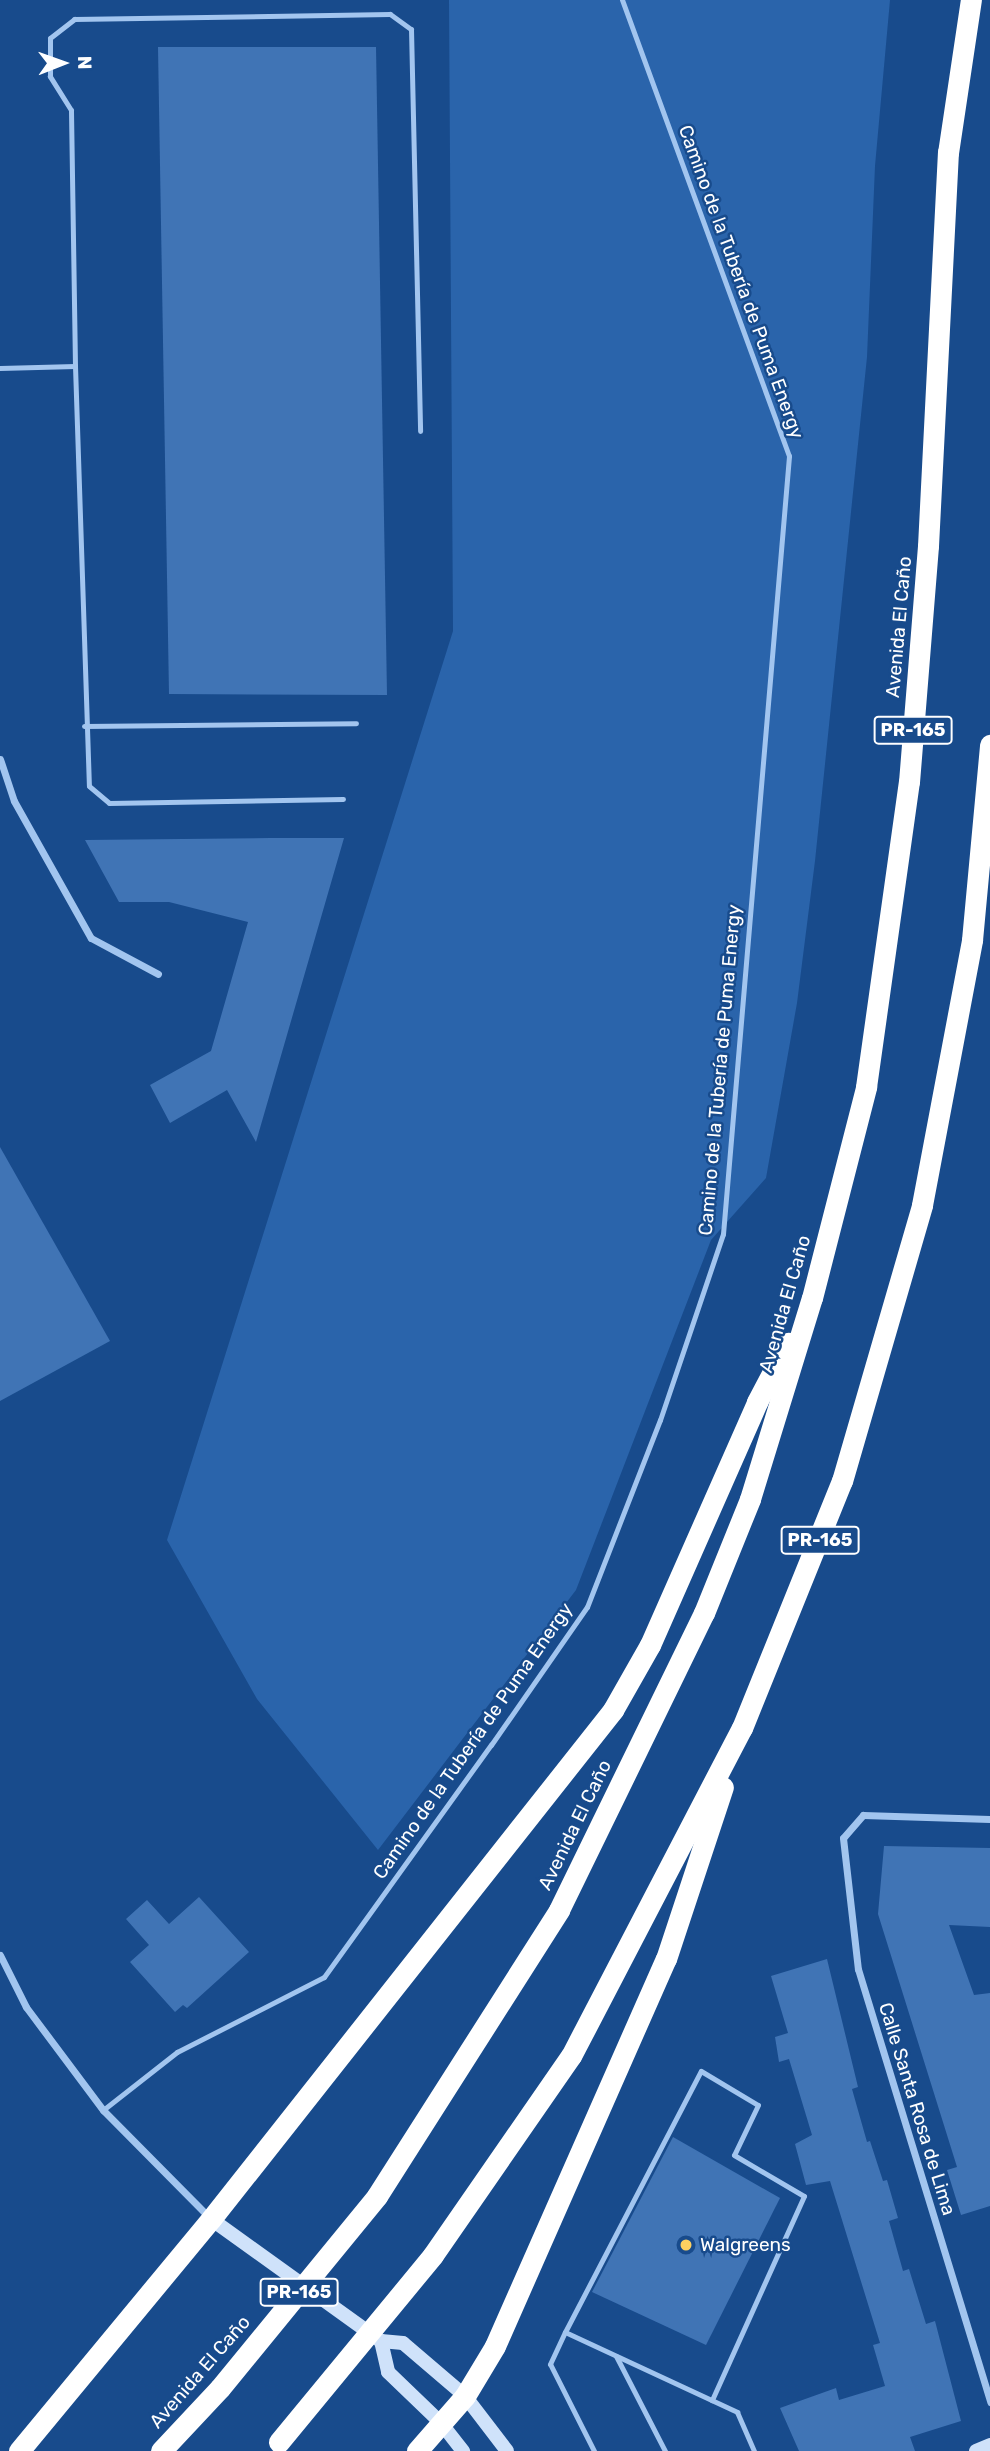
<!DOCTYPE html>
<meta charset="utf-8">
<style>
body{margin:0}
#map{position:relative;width:990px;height:2451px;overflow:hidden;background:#184b8c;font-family:Rubik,sans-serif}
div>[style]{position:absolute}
.green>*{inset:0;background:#2a64ab}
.building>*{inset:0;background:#4074b5}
.service>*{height:5px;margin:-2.5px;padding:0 2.5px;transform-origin:2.5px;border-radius:2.5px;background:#a2c5ef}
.minor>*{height:7px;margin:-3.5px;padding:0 3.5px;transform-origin:3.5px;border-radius:3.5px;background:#a2c5ef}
.secondary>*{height:14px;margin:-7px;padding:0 7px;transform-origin:7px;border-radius:7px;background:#cfe2fa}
.motorway>*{height:21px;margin:-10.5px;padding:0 10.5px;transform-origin:10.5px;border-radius:10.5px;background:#fff}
.motorway-bridge>*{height:21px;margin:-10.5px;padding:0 10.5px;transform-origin:10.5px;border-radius:10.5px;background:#fff}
.dots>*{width:19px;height:19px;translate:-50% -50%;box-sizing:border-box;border:4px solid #184b8c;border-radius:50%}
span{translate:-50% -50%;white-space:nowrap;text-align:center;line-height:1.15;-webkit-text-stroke:5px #184b8c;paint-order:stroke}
.shield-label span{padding:2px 5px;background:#184b8c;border:2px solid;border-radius:5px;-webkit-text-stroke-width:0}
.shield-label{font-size:18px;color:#fff;font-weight:700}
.street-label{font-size:19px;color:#fff}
.poi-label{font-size:19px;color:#fff}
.left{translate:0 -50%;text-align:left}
.north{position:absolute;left:28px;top:28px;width:70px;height:70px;-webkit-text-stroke:5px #184b8c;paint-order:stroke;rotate:89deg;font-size:19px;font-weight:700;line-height:28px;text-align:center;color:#fff}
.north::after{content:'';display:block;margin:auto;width:24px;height:32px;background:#fff;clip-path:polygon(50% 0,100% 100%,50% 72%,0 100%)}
</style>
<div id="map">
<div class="green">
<div style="clip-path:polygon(449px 0,890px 0,875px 166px,867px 357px,815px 861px,797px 1003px,766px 1178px,711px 1240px,576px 1590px,378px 1850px,257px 1699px,167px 1540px,453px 631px)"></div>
</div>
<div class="building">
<div style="clip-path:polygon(158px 47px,376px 47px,387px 695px,169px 694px)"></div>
<div style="clip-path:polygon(270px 838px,344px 838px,256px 1142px,227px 1090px,170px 1123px,150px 1085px,211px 1051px,248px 922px,169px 902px,119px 902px,85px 840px)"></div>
<div style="clip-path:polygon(0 1147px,110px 1341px,0 1401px)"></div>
<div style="clip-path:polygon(884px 1846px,990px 1848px,990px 1927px,949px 1925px,974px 1995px,990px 1993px,990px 2206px,961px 2215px,947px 2170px,957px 2167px,878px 1914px)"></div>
<div style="clip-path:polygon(199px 1897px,249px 1952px,187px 2008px,183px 2005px,175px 2012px,130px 1962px,149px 1945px,126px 1919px,147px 1900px,169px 1924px)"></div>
<div style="clip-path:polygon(827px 1959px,858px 2087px,852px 2089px,867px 2142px,870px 2141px,883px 2181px,887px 2180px,898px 2218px,889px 2221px,903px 2271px,909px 2269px,926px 2324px,935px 2321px,961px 2421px,910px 2437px,915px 2451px,799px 2451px,780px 2408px,836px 2388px,839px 2400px,885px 2386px,873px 2345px,880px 2343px,830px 2181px,806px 2185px,795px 2144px,812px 2135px,789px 2059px,779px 2062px,775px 2037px,788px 2033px,771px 1976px)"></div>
<div style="clip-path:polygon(673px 2137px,780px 2198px,706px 2345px,592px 2292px)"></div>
</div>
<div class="service">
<div style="left:75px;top:366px;width:256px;rotate:-90.9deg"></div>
<div style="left:71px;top:110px;width:40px;rotate:-122deg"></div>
<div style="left:50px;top:76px;width:38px;rotate:-90deg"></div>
<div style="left:50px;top:38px;width:31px;rotate:-38deg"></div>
<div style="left:74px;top:19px;width:316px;rotate:-0.9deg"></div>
<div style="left:390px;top:14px;width:26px;rotate:36deg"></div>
<div style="left:411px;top:29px;width:402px;rotate:88.7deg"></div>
<div style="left:0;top:368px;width:75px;rotate:-1.5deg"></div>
<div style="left:75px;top:366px;width:420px;rotate:88.1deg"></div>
<div style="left:89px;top:786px;width:26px;rotate:40deg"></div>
<div style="left:109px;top:803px;width:234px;rotate:-1deg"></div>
<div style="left:84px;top:726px;width:272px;rotate:-0.6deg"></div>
<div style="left:103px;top:2110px;width:94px;rotate:-38.1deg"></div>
<div style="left:177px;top:2052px;width:165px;rotate:-27deg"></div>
<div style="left:324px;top:1977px;width:286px;rotate:-54.3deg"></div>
<div style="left:491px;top:1745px;width:168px;rotate:-55.2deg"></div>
<div style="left:587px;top:1607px;width:201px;rotate:-68.7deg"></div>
<div style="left:660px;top:1420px;width:196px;rotate:-71.3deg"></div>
<div style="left:723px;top:1234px;width:781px;rotate:-85.15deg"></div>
<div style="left:789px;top:456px;width:486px;rotate:-110.1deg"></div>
<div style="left:565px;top:2332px;width:294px;rotate:-62.5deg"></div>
<div style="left:701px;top:2071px;width:66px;rotate:30.8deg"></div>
<div style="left:758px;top:2105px;width:55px;rotate:115.6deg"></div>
<div style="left:734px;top:2155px;width:81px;rotate:30.4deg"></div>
<div style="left:804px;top:2196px;width:224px;rotate:114.3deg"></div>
<div style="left:616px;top:2356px;width:107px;rotate:62.7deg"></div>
<div style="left:594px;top:2451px;width:97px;rotate:-116.8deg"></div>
<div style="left:550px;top:2364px;width:35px;rotate:-65deg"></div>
<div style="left:565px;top:2332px;width:190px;rotate:24.9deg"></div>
<div style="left:737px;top:2412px;width:43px;rotate:66.4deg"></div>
</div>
<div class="minor">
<div style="left:0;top:759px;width:44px;rotate:71.6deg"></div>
<div style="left:14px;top:801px;width:157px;rotate:60.7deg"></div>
<div style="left:91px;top:938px;width:76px;rotate:28.2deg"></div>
<div style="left:990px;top:1819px;width:127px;rotate:-178.2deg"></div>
<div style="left:863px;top:1815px;width:30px;rotate:131deg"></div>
<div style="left:843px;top:1838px;width:132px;rotate:83.5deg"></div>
<div style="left:858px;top:1969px;width:453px;rotate:73deg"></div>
<div style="left:0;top:1955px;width:58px;rotate:63.4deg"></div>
<div style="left:26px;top:2007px;width:129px;rotate:53.2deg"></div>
<div style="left:103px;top:2110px;width:152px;rotate:45.3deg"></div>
</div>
<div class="secondary">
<div style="left:211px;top:2219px;width:209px;rotate:35.7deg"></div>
<div style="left:381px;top:2341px;width:22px;rotate:5deg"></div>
<div style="left:403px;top:2343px;width:82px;rotate:40.5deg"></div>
<div style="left:465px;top:2396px;width:69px;rotate:52.6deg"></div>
<div style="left:381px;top:2341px;width:32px;rotate:77deg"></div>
<div style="left:388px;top:2372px;width:74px;rotate:43.9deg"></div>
<div style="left:441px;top:2423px;width:36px;rotate:52deg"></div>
<div style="left:976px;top:2451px;width:15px;rotate:-23deg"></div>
</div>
<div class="motorway">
<div style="left:377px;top:2196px;width:339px;rotate:-57.5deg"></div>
<div style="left:559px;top:1910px;width:331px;rotate:-64deg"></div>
<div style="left:704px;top:1613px;width:123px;rotate:-68deg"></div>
<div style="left:750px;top:1499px;width:210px;rotate:-72.9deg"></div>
<div style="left:812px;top:1298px;width:218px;rotate:-75.6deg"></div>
<div style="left:866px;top:1087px;width:308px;rotate:-82deg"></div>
<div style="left:909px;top:782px;width:237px;rotate:-85.4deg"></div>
<div style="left:928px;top:546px;width:394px;rotate:-87.1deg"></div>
<div style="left:948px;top:153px;width:155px;rotate:-81.5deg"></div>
<div style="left:433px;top:2255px;width:242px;rotate:-55.3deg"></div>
<div style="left:571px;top:2056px;width:370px;rotate:-62.5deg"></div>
<div style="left:742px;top:1728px;width:266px;rotate:-68deg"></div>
<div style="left:842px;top:1481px;width:287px;rotate:-73.8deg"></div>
<div style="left:922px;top:1205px;width:270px;rotate:-79.3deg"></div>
<div style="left:972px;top:940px;width:196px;rotate:-84.7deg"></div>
<div style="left:19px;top:2451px;width:301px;rotate:-50.4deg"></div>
<div style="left:211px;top:2219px;width:649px;rotate:-51.7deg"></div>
<div style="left:613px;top:1710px;width:75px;rotate:-60.4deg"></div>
<div style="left:650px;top:1645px;width:266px;rotate:-66.2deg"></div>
<div style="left:757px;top:1402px;width:67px;rotate:-62.3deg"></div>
<div style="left:161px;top:2451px;width:86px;rotate:-46.9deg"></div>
<div style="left:417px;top:2451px;width:73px;rotate:-48.9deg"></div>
<div style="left:465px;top:2396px;width:58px;rotate:-59deg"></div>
<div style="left:495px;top:2346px;width:423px;rotate:-66.2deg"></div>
<div style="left:666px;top:1959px;width:181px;rotate:-71.7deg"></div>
</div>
<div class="motorway-bridge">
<div style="left:220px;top:2388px;width:248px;rotate:-50.7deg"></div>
<div style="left:279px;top:2442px;width:242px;rotate:-50.5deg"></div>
</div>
<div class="dots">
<div style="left:686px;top:2245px;background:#ffd160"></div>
</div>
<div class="shield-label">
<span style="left:913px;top:730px">PR-165</span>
<span style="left:820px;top:1540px">PR-165</span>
<span style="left:299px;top:2292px">PR-165</span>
</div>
<div class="street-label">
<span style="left:741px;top:282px;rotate:70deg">Camino de la Tubería de Puma Energy</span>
<span style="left:899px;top:627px;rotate:-85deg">Avenida El Caño</span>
<span style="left:720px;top:1070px;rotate:-85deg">Camino de la Tubería de Puma Energy</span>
<span style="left:785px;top:1304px;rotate:-74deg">Avenida El Caño</span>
<span style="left:473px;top:1741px;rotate:-55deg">Camino de la Tubería de Puma Energy</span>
<span style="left:575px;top:1825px;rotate:-64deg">Avenida El Caño</span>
<span style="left:917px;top:2109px;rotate:73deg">Calle Santa Rosa de Lima</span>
<span style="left:200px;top:2372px;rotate:-49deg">Avenida El Caño</span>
</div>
<div class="poi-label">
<span class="left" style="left:700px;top:2245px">Walgreens</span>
</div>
<div class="north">N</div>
</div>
